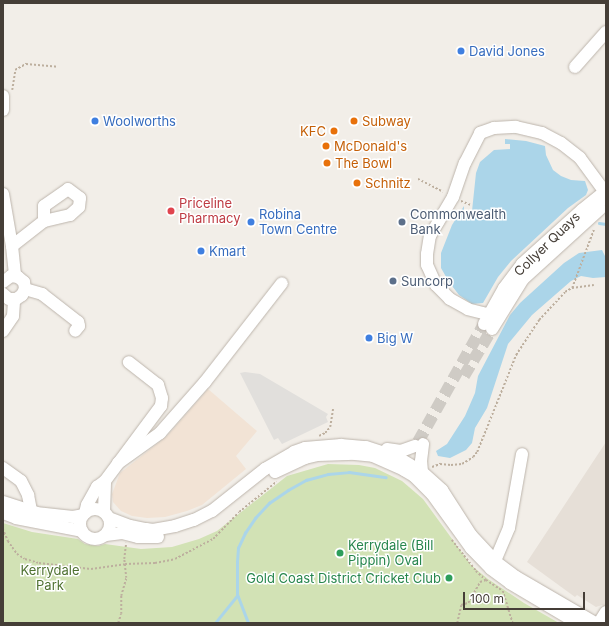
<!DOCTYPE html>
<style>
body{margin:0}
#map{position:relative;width:609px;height:626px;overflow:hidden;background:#f2eee8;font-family:Inter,sans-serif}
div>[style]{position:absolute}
.residential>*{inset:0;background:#e6dfd7}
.commercial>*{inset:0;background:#f2e3d5}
.green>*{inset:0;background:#d2e2b5}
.parking>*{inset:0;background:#e1dfdc}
.water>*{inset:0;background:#abd5e9}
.stream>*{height:2.5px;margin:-1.25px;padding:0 1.25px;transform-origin:1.25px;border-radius:1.25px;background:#abd5e9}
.minor-tunnel>*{height:12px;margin-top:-6px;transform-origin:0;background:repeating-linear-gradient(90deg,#cfcbc5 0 12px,transparent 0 18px)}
.path>*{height:1.5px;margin-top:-0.75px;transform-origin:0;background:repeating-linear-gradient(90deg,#bdaf9e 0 2px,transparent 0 4px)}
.roads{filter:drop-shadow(0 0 1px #bdb5ac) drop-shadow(0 0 1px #bdb5ac)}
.minor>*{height:12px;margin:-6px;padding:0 6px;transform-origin:6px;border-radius:6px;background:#fff}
.minor>.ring{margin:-6px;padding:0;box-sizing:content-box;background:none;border:12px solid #fff;border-radius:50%}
.dots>*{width:11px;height:11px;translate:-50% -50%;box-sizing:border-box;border:2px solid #fff;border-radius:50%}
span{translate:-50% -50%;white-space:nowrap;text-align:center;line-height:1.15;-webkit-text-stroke:3px #fff;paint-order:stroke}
.shop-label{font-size:13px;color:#366cbe}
.left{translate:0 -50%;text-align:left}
.food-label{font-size:13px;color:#c56008}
.right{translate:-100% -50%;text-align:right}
.health-label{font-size:13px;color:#be3a42}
.service-label{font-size:13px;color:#4e5e75}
.street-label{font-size:13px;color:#453e37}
.leisure-label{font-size:13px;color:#27864d}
.park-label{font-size:13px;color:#4f7131}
.frame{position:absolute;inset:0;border:4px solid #453e37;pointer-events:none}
.scale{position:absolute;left:463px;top:592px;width:122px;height:18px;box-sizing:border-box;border:2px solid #453e37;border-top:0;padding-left:5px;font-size:12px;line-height:14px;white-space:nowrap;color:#453e37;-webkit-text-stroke:3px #fff;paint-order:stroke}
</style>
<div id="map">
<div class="residential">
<div style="clip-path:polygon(606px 442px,606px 608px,602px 605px,596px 607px,577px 595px,575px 597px,527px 562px)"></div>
</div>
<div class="commercial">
<div style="clip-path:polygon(208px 389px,257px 431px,236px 456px,246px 469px,202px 505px,187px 511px,165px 517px,147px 518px,132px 516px,121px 511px,113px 502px,112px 494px,120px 473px,167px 436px)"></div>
</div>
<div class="green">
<div style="clip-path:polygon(328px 464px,359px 465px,375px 468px,402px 481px,423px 499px,471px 565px,488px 579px,524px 603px,559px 623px,3px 622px,3px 523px,32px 532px,78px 539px,85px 544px,98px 546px,105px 544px,141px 549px,172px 547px,199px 539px,217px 531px,287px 476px)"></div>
</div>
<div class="parking">
<div style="clip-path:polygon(245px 372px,260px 374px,328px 414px,326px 417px,328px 422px,282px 444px,278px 438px,274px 440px,240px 373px)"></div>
</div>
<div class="water">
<div style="clip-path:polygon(505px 139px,526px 141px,545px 146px,546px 155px,553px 170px,561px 176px,571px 180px,585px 181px,588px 190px,586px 195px,568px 208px,511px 261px,498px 277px,483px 303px,472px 304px,459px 295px,449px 282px,441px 268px,441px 253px,452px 225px,464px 206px,464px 215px,470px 217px,472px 211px,476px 173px,480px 162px,494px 150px,510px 149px,510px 144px,505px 144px)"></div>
<div style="clip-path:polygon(602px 250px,606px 258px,606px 277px,593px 278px,581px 276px,571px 281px,532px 315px,508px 344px,487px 408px,475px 428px,472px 443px,466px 450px,450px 458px,438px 456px,436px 451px,447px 444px,465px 416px,475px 393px,478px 376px,510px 315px,520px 303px,564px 263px,579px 253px)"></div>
</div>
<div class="stream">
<div style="left:599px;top:223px;width:7px;rotate:8deg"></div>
<div style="left:215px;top:623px;width:35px;rotate:-51deg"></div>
<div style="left:248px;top:623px;width:30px;rotate:-111deg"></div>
<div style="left:237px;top:595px;width:33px;rotate:-90deg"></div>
<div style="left:237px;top:562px;width:14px;rotate:-86deg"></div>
<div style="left:238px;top:548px;width:17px;rotate:-65deg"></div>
<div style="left:245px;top:533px;width:18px;rotate:-56deg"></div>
<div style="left:255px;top:518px;width:21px;rotate:-47deg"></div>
<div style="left:269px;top:503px;width:23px;rotate:-34deg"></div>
<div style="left:288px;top:490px;width:21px;rotate:-29deg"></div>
<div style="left:306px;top:480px;width:23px;rotate:-15deg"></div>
<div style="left:328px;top:474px;width:21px;rotate:-5deg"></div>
<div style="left:349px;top:472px;width:37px;rotate:8deg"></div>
</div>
<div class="minor-tunnel">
<div style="left:464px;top:376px;width:55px;rotate:-59.2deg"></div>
<div style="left:418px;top:442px;width:135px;rotate:-60.8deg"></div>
</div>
<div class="path">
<div style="left:12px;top:90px;width:20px;rotate:-81deg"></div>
<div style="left:15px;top:70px;width:13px;rotate:-29deg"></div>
<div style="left:26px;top:64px;width:32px;rotate:5deg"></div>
<div style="left:418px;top:179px;width:28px;rotate:27deg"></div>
<div style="left:461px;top:201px;width:11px;rotate:22deg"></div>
<div style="left:572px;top:288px;width:22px;rotate:-8deg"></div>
<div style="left:319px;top:436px;width:7px;rotate:-27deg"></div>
<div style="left:325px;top:433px;width:8px;rotate:-50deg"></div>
<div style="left:330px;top:427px;width:18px;rotate:-81deg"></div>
<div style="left:432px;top:467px;width:9px;rotate:-21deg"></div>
<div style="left:440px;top:464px;width:11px;rotate:5deg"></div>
<div style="left:451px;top:465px;width:11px;rotate:-5deg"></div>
<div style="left:462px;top:464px;width:13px;rotate:-32deg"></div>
<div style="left:473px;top:457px;width:6px;rotate:-51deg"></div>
<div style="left:477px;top:452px;width:105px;rotate:-68.1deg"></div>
<div style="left:516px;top:355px;width:42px;rotate:-56.7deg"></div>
<div style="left:539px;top:320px;width:38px;rotate:-47deg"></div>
<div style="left:565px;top:292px;width:8px;rotate:-30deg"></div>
<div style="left:572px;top:288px;width:63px;rotate:-69.6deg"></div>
<div style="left:3px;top:529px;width:13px;rotate:67deg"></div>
<div style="left:8px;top:541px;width:16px;rotate:55deg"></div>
<div style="left:17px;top:554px;width:9px;rotate:32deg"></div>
<div style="left:25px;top:559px;width:15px;rotate:16deg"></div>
<div style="left:39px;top:563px;width:52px;rotate:6.6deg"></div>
<div style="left:91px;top:569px;width:34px;rotate:-8deg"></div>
<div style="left:125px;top:564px;width:30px;rotate:-2deg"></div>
<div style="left:155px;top:563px;width:20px;rotate:-11deg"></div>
<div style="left:175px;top:559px;width:43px;rotate:-27.8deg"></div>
<div style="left:213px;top:539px;width:37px;rotate:-46deg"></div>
<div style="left:239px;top:512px;width:48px;rotate:-39deg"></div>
<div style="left:452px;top:540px;width:39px;rotate:52deg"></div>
<div style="left:476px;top:571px;width:13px;rotate:42deg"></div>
<div style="left:486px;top:580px;width:20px;rotate:33deg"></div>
<div style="left:503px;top:591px;width:34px;rotate:73deg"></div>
<div style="left:118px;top:623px;width:9px;rotate:-72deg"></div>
<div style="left:121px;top:614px;width:18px;rotate:-90deg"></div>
<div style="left:121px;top:596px;width:19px;rotate:-74deg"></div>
<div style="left:126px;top:578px;width:19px;rotate:-96deg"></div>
<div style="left:124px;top:559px;width:16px;rotate:-83deg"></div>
<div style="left:457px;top:623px;width:18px;rotate:-77deg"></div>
<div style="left:461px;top:605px;width:7px;rotate:-16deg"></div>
<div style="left:468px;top:603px;width:24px;rotate:-60deg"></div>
<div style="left:480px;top:582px;width:6px;rotate:-18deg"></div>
</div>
<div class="roads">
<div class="minor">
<div style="left:575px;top:67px;width:47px;rotate:-48.5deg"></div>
<div style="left:3px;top:96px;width:14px;rotate:90deg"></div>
<div style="left:3px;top:194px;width:53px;rotate:80.2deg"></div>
<div style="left:12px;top:246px;width:30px;rotate:84deg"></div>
<div style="left:12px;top:246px;width:41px;rotate:-38deg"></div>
<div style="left:44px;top:221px;width:15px;rotate:-90deg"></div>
<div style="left:44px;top:206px;width:29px;rotate:-35deg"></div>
<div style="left:68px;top:189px;width:15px;rotate:37deg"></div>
<div style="left:80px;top:198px;width:9px;rotate:96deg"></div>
<div style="left:79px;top:207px;width:12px;rotate:138deg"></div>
<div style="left:70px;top:215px;width:27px;rotate:167deg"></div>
<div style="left:3px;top:282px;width:10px;rotate:-37deg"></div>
<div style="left:11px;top:276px;width:7px;rotate:8deg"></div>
<div style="left:18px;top:277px;width:8px;rotate:40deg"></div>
<div style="left:24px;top:282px;width:7px;rotate:82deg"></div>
<div style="left:25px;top:289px;width:7px;rotate:117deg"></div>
<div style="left:22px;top:295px;width:7px;rotate:146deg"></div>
<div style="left:16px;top:299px;width:7px;rotate:180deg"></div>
<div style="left:9px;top:299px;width:8px;rotate:-140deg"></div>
<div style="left:25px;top:289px;width:18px;rotate:16deg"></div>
<div style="left:42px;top:294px;width:46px;rotate:37.9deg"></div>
<div style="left:78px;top:322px;width:4px;rotate:76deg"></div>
<div style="left:79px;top:326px;width:6px;rotate:129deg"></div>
<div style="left:499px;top:317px;width:32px;rotate:-166deg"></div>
<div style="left:468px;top:309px;width:21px;rotate:-151deg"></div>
<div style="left:450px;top:299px;width:20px;rotate:-135deg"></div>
<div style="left:436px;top:285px;width:22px;rotate:-114deg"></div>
<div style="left:427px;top:265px;width:11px;rotate:-90deg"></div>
<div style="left:427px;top:254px;width:18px;rotate:-81deg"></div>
<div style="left:430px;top:236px;width:45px;rotate:-59.5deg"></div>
<div style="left:453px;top:197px;width:36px;rotate:-71deg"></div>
<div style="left:465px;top:163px;width:34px;rotate:-63deg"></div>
<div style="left:480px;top:133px;width:15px;rotate:-20deg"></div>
<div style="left:494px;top:128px;width:22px;rotate:-3deg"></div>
<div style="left:516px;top:127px;width:27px;rotate:13deg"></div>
<div style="left:542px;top:133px;width:21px;rotate:28deg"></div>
<div style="left:561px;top:143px;width:24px;rotate:38deg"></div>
<div style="left:580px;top:158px;width:42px;rotate:53.7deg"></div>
<div style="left:605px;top:192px;width:25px;rotate:117deg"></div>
<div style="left:484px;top:324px;width:41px;rotate:-60.9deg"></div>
<div style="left:504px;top:288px;width:30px;rotate:-53deg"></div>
<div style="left:522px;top:264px;width:81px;rotate:-42deg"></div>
<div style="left:582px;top:210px;width:28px;rotate:-39deg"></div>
<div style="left:492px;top:329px;width:59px;rotate:-58.2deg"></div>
<div style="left:523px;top:279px;width:104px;rotate:-42.3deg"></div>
<div style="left:3px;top:331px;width:18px;rotate:-56deg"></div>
<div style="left:13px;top:316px;width:16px;rotate:-86deg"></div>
<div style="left:387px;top:449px;width:14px;rotate:8deg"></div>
<div style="left:401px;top:451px;width:15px;rotate:-20deg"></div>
<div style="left:118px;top:463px;width:52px;rotate:-35.5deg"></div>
<div style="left:160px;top:433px;width:68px;rotate:-48.6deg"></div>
<div style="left:205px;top:382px;width:125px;rotate:-52.1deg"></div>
<div style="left:3px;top:468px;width:22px;rotate:36deg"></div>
<div style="left:21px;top:481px;width:16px;rotate:63deg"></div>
<div style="left:28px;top:495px;width:16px;rotate:79deg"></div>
<div style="left:275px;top:472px;width:33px;rotate:-25deg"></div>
<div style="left:305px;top:458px;width:12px;rotate:-14deg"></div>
<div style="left:317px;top:455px;width:38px;rotate:-2deg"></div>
<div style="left:355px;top:454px;width:18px;rotate:6deg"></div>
<div style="left:373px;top:456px;width:34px;rotate:24deg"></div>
<div style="left:404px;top:470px;width:12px;rotate:31deg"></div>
<div style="left:414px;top:476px;width:25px;rotate:45deg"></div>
<div style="left:432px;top:494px;width:67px;rotate:54.2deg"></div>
<div style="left:471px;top:548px;width:29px;rotate:46deg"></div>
<div style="left:491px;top:569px;width:24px;rotate:36deg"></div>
<div style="left:510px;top:583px;width:78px;rotate:30.8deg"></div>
<div style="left:422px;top:472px;width:11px;rotate:-95deg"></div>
<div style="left:421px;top:461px;width:17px;rotate:-83deg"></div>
<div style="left:3px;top:502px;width:35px;rotate:18deg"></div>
<div style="left:36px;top:513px;width:37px;rotate:6deg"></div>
<div style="left:73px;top:517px;width:10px;rotate:-11deg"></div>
<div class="ring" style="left:80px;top:509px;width:18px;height:18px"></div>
<div style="left:104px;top:512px;width:31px;rotate:-88deg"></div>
<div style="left:3px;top:513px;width:14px;rotate:21deg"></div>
<div style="left:16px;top:518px;width:67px;rotate:11.1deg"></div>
<div style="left:85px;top:513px;width:8px;rotate:-76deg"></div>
<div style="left:87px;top:505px;width:21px;rotate:-61deg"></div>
<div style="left:97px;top:487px;width:10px;rotate:-37deg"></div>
<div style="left:105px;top:481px;width:94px;rotate:-53.3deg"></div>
<div style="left:161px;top:406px;width:8px;rotate:-83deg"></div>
<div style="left:162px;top:398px;width:14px;rotate:-107deg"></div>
<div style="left:158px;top:385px;width:37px;rotate:-142deg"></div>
<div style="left:109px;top:518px;width:22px;rotate:21deg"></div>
<div style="left:130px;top:526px;width:16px;rotate:11deg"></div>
<div style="left:146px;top:529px;width:7px;rotate:8deg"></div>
<div style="left:153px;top:530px;width:22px;rotate:-10deg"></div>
<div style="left:175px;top:526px;width:20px;rotate:-18deg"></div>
<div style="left:194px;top:520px;width:20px;rotate:-27deg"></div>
<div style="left:212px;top:511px;width:68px;rotate:-38.4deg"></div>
<div style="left:265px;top:469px;width:34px;rotate:-30deg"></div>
<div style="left:294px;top:452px;width:12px;rotate:-20deg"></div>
<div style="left:305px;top:448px;width:36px;rotate:-5deg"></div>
<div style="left:341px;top:445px;width:25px;rotate:5deg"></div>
<div style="left:366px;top:447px;width:33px;rotate:18deg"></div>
<div style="left:397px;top:457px;width:29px;rotate:31deg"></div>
<div style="left:422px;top:472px;width:27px;rotate:42deg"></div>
<div style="left:442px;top:490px;width:54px;rotate:57.2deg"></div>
<div style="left:471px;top:535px;width:37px;rotate:47deg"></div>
<div style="left:496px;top:562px;width:25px;rotate:37deg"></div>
<div style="left:516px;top:577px;width:91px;rotate:30.2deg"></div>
<div style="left:106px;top:535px;width:16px;rotate:-7deg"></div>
<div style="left:122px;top:533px;width:16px;rotate:14deg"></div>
<div style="left:138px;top:537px;width:20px"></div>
<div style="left:492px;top:568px;width:43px;rotate:-67deg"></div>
<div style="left:509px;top:528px;width:75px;rotate:-80deg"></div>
<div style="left:599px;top:623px;width:13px;rotate:-58deg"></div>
</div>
</div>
<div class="dots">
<div style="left:461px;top:51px;background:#3f7fe0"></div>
<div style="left:95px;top:121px;background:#3f7fe0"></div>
<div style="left:354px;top:121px;background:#e8710a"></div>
<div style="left:334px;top:131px;background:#e8710a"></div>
<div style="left:326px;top:146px;background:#e8710a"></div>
<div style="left:327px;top:163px;background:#e8710a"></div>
<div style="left:357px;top:183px;background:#e8710a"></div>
<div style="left:171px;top:211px;background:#e0444e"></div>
<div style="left:251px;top:222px;background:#3f7fe0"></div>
<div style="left:402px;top:222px;background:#5c6f8a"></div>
<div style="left:201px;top:251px;background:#3f7fe0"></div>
<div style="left:393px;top:281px;background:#5c6f8a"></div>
<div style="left:369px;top:338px;background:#3f7fe0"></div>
<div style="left:340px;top:553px;background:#2e9e5b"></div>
<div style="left:449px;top:578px;background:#2e9e5b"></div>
</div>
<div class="shop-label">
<span class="left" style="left:469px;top:51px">David Jones</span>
<span class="left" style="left:103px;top:121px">Woolworths</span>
<span class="left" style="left:259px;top:222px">Robina<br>Town Centre</span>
<span class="left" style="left:209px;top:251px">Kmart</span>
<span class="left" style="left:377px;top:338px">Big W</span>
</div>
<div class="food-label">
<span class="left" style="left:362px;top:121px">Subway</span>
<span class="right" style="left:326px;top:131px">KFC</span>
<span class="left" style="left:334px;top:146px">McDonald's</span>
<span class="left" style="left:335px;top:163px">The Bowl</span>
<span class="left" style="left:365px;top:183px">Schnitz</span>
</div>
<div class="health-label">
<span class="left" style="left:179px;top:211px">Priceline<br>Pharmacy</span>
</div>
<div class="service-label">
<span class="left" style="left:410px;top:222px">Commonwealth<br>Bank</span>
<span class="left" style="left:401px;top:281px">Suncorp</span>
</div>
<div class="street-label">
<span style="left:547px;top:244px;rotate:-44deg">Collyer Quays</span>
</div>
<div class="leisure-label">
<span class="left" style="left:348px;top:553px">Kerrydale (Bill<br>Pippin) Oval</span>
<span class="right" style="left:441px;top:578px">Gold Coast District Cricket Club</span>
</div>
<div class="park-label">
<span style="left:50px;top:578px">Kerrydale<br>Park</span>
</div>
<div class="frame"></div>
<div class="scale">100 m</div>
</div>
